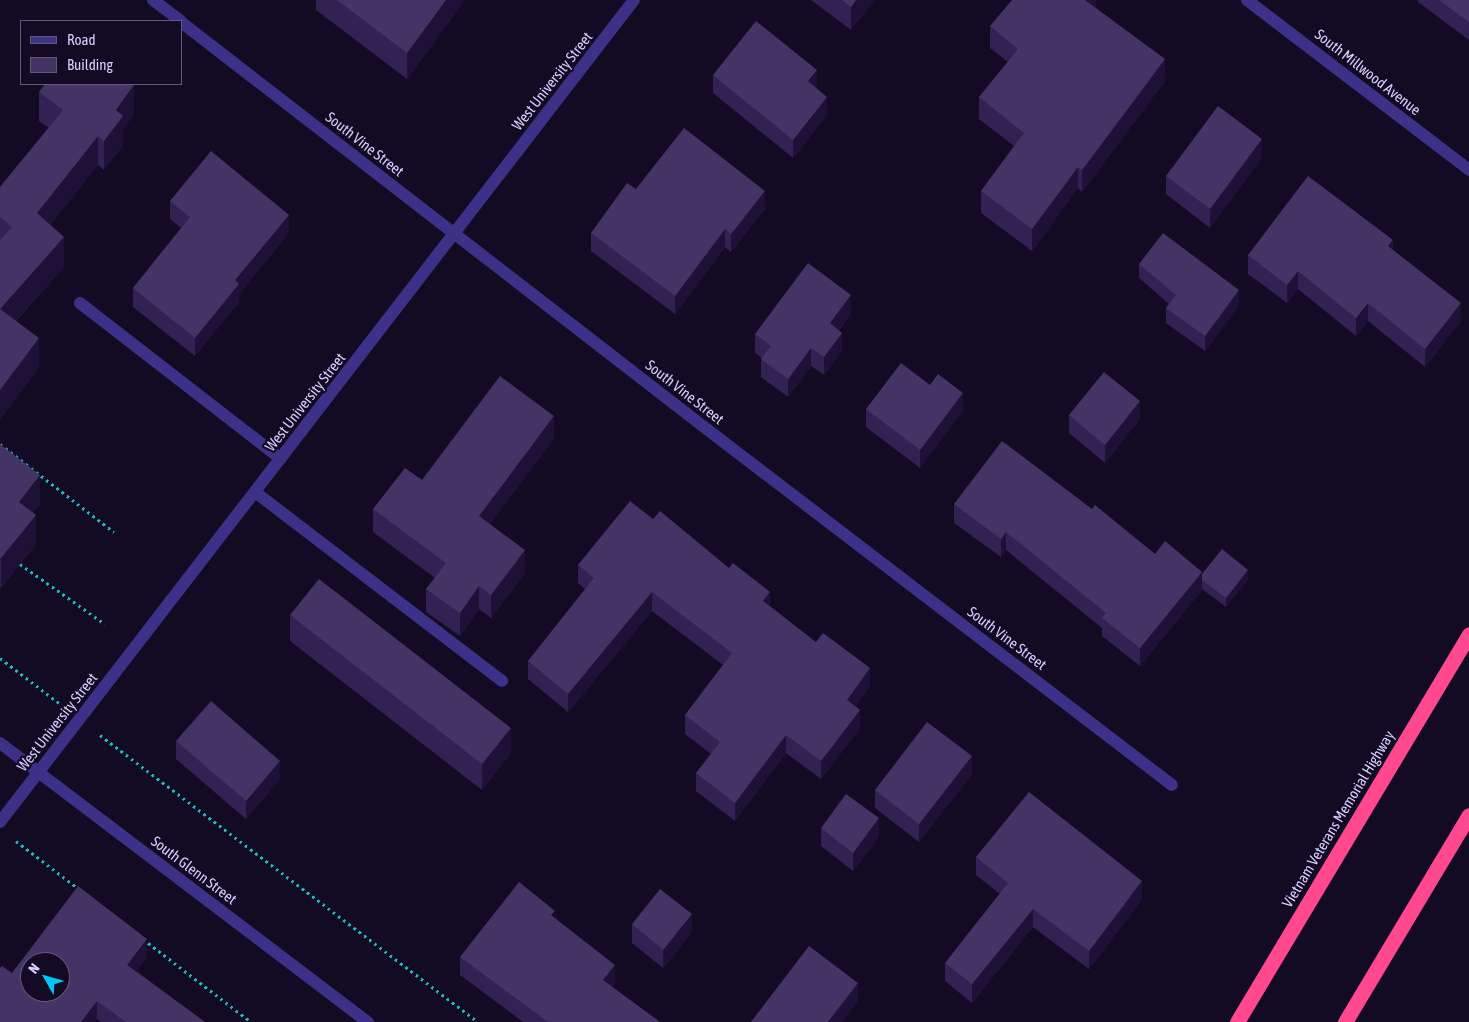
<!DOCTYPE html>
<style>
body{margin:0}
#map{position:relative;width:1469px;height:1022px;overflow:hidden;background:#120b23;font-family:"Asap Condensed",sans-serif}
div>[style]{position:absolute}
.path>*{height:3px;margin-top:-1.5px;transform-origin:0;background:repeating-linear-gradient(90deg,#21b8bf 0 2.5px,transparent 0 6.5px)}
.lane>*{height:12px;margin:-6px;padding:0 6px;transform-origin:6px;border-radius:6px;background:#3d3187}
.street>*{height:12px;margin:-6px;padding:0 6px;transform-origin:6px;border-radius:6px;background:#3d3187}
.highway>*{height:15px;margin:-7.5px;padding:0 7.5px;transform-origin:7.5px;border-radius:7.5px;background:#ff488d}
.wall>*{inset:0;background:#312253}
.shaded-wall>*{inset:0;background:#1d1138}
.building>*{inset:0;background:#433465}
span{translate:-50% -50%;white-space:nowrap;text-align:center;line-height:1.15;-webkit-text-stroke:4.5px #120b23;paint-order:stroke}
.street-label{font-size:15px;color:#d8cdff}
.legend{position:absolute;left:20px;top:20px;width:162px;height:65px;box-sizing:border-box;background:#120b23;border:1px solid #61597b;margin:0;padding:6px 9px;list-style:none;font-size:15px;color:#d8cdff}
.legend li{display:flex;align-items:center;gap:10px;height:25px}
.legend b{width:25px;border:1px solid #61597b}
.north{position:absolute;left:20px;top:952px;width:50px;height:50px;box-sizing:border-box;background:#120b23;border:1px solid #61597b;border-radius:50%;rotate:308deg;font-size:14px;font-weight:700;line-height:20px;text-align:center;color:#d8cdff}
.north::after{content:'';display:block;margin:auto;width:18px;height:22px;background:#00c6f8;clip-path:polygon(50% 0,100% 100%,50% 72%,0 100%)}
</style>
<div id="map">
<div class="path">
<div style="left:0;top:444px;width:144px;rotate:37.7deg"></div>
<div style="left:20px;top:564px;width:104px;rotate:35.2deg"></div>
<div style="left:0;top:658px;width:74px;rotate:37.3deg"></div>
<div style="left:100px;top:735px;width:475px;rotate:37.2deg"></div>
<div style="left:16px;top:841px;width:79px;rotate:37.3deg"></div>
<div style="left:143px;top:939px;width:136px;rotate:37.5deg"></div>
</div>
<div class="lane">
<div style="left:80px;top:303px;width:254px;rotate:37.8deg"></div>
<div style="left:255px;top:492px;width:311px;rotate:37.4deg"></div>
</div>
<div class="street">
<div style="left:153px;top:0;width:35px;rotate:37deg"></div>
<div style="left:1247px;top:0;width:280px;rotate:37.4deg"></div>
<div style="left:181px;top:22px;width:666px;rotate:37.75deg"></div>
<div style="left:708px;top:430px;width:584px;rotate:37.42deg"></div>
<div style="left:0;top:743px;width:462px;rotate:37.2deg"></div>
<div style="left:0;top:822px;width:1038px;rotate:-52.36deg"></div>
</div>
<div class="highway">
<div style="left:1237px;top:1022px;width:452px;rotate:-59.1deg"></div>
<div style="left:1345px;top:1022px;width:241px;rotate:-59.1deg"></div>
</div>
<div class="wall">
<div style="clip-path:polygon(316px 0,465px 0,407px 79px,316px 10px)"></div>
<div style="clip-path:polygon(811px 0,874px 0,851px 30px)"></div>
<div style="clip-path:polygon(1096px 0,1096px 6px,1095px 7px,1165px 81px,1082px 192px,1078px 188px,1032px 251px,981px 213px,981px 191px,1014px 146px,979px 119px,979px 97px,1008px 62px,990px 48px,990px 26px)"></div>
<div style="clip-path:polygon(1418px 0,1469px 0,1469px 40px,1418px 2px)"></div>
<div style="clip-path:polygon(713px 75px,817px 89px,827px 115px,793px 158px,713px 93px)"></div>
<div style="clip-path:polygon(39px 92px,134px 114px,123px 129px,123px 145px,104px 170px,98px 165px,50px 225px,64px 267px,16px 321px,39px 367px,0 419px,0 187px,49px 128px,39px 121px)"></div>
<div style="clip-path:polygon(1262px 157px,1210px 228px,1166px 194px,1166px 176px)"></div>
<div style="clip-path:polygon(636px 189px,765px 209px,731px 252px,725px 247px,675px 314px,591px 251px,591px 233px)"></div>
<div style="clip-path:polygon(170px 201px,289px 233px,239px 294px,239px 302px,195px 356px,133px 307px,133px 288px,181px 228px,170px 219px)"></div>
<div style="clip-path:polygon(1393px 250px,1461px 321px,1425px 367px,1368px 321px,1356px 336px,1298px 289px,1287px 303px,1248px 274px,1248px 255px)"></div>
<div style="clip-path:polygon(1139px 264px,1239px 305px,1205px 351px,1166px 323px,1166px 308px,1169px 304px,1139px 278px)"></div>
<div style="clip-path:polygon(851px 313px,839px 330px,842px 351px,824px 375px,811px 366px,788px 397px,761px 377px,761px 359px,762px 358px,755px 353px,755px 334px)"></div>
<div style="clip-path:polygon(866px 409px,963px 411px,920px 468px,866px 427px)"></div>
<div style="clip-path:polygon(1069px 415px,1140px 419px,1105px 463px,1069px 433px)"></div>
<div style="clip-path:polygon(554px 439px,490px 524px,525px 573px,491px 618px,479px 609px,460px 636px,426px 612px,426px 589px,435px 578px,373px 532px,373px 509px,422px 480px)"></div>
<div style="clip-path:polygon(0 444px,40px 504px,33px 513px,36px 544px,1px 588px,0 587px)"></div>
<div style="clip-path:polygon(954px 504px,1092px 509px,1155px 554px,1202px 574px,1248px 579px,1226px 607px,1202px 589px,1202px 590px,1140px 666px,1102px 636px,1102px 628px,1006px 550px,1001px 557px,954px 523px)"></div>
<div style="clip-path:polygon(653px 519px,770px 606px,870px 686px,855px 707px,860px 728px,821px 779px,786px 753px,735px 821px,696px 791px,696px 773px,711px 754px,685px 734px,685px 715px,723px 665px,652px 611px,568px 712px,528px 679px,528px 661px,585px 589px,578px 583px,578px 565px)"></div>
<div style="clip-path:polygon(290px 615px,511px 753px,482px 790px,290px 641px)"></div>
<div style="clip-path:polygon(176px 741px,280px 779px,246px 819px,176px 759px)"></div>
<div style="clip-path:polygon(972px 774px,919px 842px,875px 808px,875px 790px)"></div>
<div style="clip-path:polygon(821px 828px,879px 836px,853px 871px,821px 846px)"></div>
<div style="clip-path:polygon(976px 857px,1142px 899px,1089px 969px,1033px 927px,972px 1003px,945px 981px,945px 963px,1000px 894px,976px 875px)"></div>
<div style="clip-path:polygon(555px 918px,615px 983px,612px 987px,660px 1022px,523px 1022px,460px 975px,460px 957px)"></div>
<div style="clip-path:polygon(632px 924px,692px 932px,663px 968px,632px 943px)"></div>
<div style="clip-path:polygon(147px 957px,136px 971px,205px 1022px,101px 1022px,97px 1019px,94px 1022px,0 1022px,12px 973px)"></div>
</div>
<div class="shaded-wall">
<div style="clip-path:polygon(446px 0,465px 0,407px 79px,407px 53px)"></div>
<div style="clip-path:polygon(856px 0,874px 0,851px 30px,851px 7px)"></div>
<div style="clip-path:polygon(1084px 0,1096px 0,1096px 6px,1084px 21px)"></div>
<div style="clip-path:polygon(1165px 59px,1165px 81px,1082px 192px,1082px 170px)"></div>
<div style="clip-path:polygon(817px 70px,817px 89px,808px 81px)"></div>
<div style="clip-path:polygon(134px 85px,134px 114px,123px 129px,123px 145px,104px 170px,104px 141px,116px 110px)"></div>
<div style="clip-path:polygon(827px 97px,827px 115px,793px 158px,793px 140px)"></div>
<div style="clip-path:polygon(98px 136px,98px 165px,37px 242px,37px 213px)"></div>
<div style="clip-path:polygon(1262px 139px,1262px 157px,1210px 228px,1210px 209px)"></div>
<div style="clip-path:polygon(1078px 167px,1078px 188px,1032px 251px,1032px 229px)"></div>
<div style="clip-path:polygon(765px 191px,765px 209px,731px 252px,731px 234px)"></div>
<div style="clip-path:polygon(289px 215px,289px 233px,239px 294px,239px 302px,195px 356px,195px 338px,235px 280px)"></div>
<div style="clip-path:polygon(725px 229px,725px 247px,675px 314px,675px 296px)"></div>
<div style="clip-path:polygon(64px 237px,64px 267px,0 338px,0 309px)"></div>
<div style="clip-path:polygon(1393px 240px,1393px 258px,1388px 246px)"></div>
<div style="clip-path:polygon(1298px 271px,1298px 289px,1287px 303px,1287px 285px)"></div>
<div style="clip-path:polygon(1239px 290px,1239px 305px,1205px 351px,1205px 336px)"></div>
<div style="clip-path:polygon(851px 295px,851px 313px,830px 342px,830px 323px)"></div>
<div style="clip-path:polygon(1368px 303px,1368px 321px,1356px 336px,1356px 318px)"></div>
<div style="clip-path:polygon(1461px 303px,1461px 321px,1425px 367px,1425px 349px)"></div>
<div style="clip-path:polygon(842px 333px,842px 351px,824px 375px,824px 357px)"></div>
<div style="clip-path:polygon(39px 338px,39px 367px,0 419px,0 390px)"></div>
<div style="clip-path:polygon(811px 348px,811px 366px,788px 397px,788px 379px)"></div>
<div style="clip-path:polygon(963px 393px,963px 411px,920px 468px,920px 450px)"></div>
<div style="clip-path:polygon(1140px 401px,1140px 419px,1105px 463px,1105px 445px)"></div>
<div style="clip-path:polygon(554px 416px,554px 439px,479px 539px,479px 516px)"></div>
<div style="clip-path:polygon(40px 475px,40px 504px,19px 531px,19px 502px)"></div>
<div style="clip-path:polygon(36px 515px,36px 544px,1px 588px,1px 558px)"></div>
<div style="clip-path:polygon(1006px 532px,1006px 550px,1001px 557px,1001px 539px)"></div>
<div style="clip-path:polygon(525px 550px,525px 573px,491px 618px,491px 595px)"></div>
<div style="clip-path:polygon(1248px 570px,1248px 579px,1226px 607px,1226px 598px)"></div>
<div style="clip-path:polygon(1202px 572px,1202px 590px,1140px 666px,1140px 648px)"></div>
<div style="clip-path:polygon(479px 586px,479px 609px,460px 636px,460px 613px)"></div>
<div style="clip-path:polygon(652px 592px,652px 611px,568px 712px,568px 694px)"></div>
<div style="clip-path:polygon(770px 592px,770px 610px,763px 601px)"></div>
<div style="clip-path:polygon(870px 668px,870px 686px,847px 718px,847px 700px)"></div>
<div style="clip-path:polygon(860px 710px,860px 728px,821px 779px,821px 761px)"></div>
<div style="clip-path:polygon(511px 728px,511px 753px,482px 790px,482px 764px)"></div>
<div style="clip-path:polygon(786px 735px,786px 753px,735px 821px,735px 803px)"></div>
<div style="clip-path:polygon(972px 756px,972px 774px,919px 842px,919px 824px)"></div>
<div style="clip-path:polygon(280px 761px,280px 779px,246px 819px,246px 801px)"></div>
<div style="clip-path:polygon(879px 818px,879px 836px,853px 871px,853px 853px)"></div>
<div style="clip-path:polygon(1142px 881px,1142px 899px,1089px 969px,1089px 951px)"></div>
<div style="clip-path:polygon(1033px 909px,1033px 927px,972px 1003px,972px 984px)"></div>
<div style="clip-path:polygon(692px 914px,692px 932px,663px 968px,663px 950px)"></div>
<div style="clip-path:polygon(147px 939px,147px 957px,127px 983px,127px 965px)"></div>
<div style="clip-path:polygon(615px 965px,615px 983px,603px 999px,603px 980px)"></div>
<div style="clip-path:polygon(858px 983px,858px 1001px,842px 1022px,828px 1022px)"></div>
<div style="clip-path:polygon(97px 1001px,97px 1019px,94px 1022px,81px 1022px)"></div>
</div>
<div class="building">
<div style="clip-path:polygon(337px 0,446px 0,407px 53px)"></div>
<div style="clip-path:polygon(842px 0,856px 0,851px 7px)"></div>
<div style="clip-path:polygon(1012px 0,1085px 0,1165px 59px,1082px 170px,1078px 167px,1032px 229px,981px 191px,1024px 133px,979px 97px,1018px 49px,990px 26px)"></div>
<div style="clip-path:polygon(1439px 0,1469px 0,1469px 22px)"></div>
<div style="clip-path:polygon(756px 21px,817px 70px,808px 81px,827px 97px,793px 140px,713px 75px)"></div>
<div style="clip-path:polygon(45px 84px,133px 84px,134px 85px,116px 110px,123px 116px,104px 141px,98px 136px,37px 213px,64px 237px,0 309px,39px 338px,0 390px,0 240px,12px 227px,0 217px,0 187px,63px 110px,39px 92px)"></div>
<div style="clip-path:polygon(1218px 106px,1262px 139px,1210px 209px,1166px 176px)"></div>
<div style="clip-path:polygon(684px 128px,765px 191px,731px 234px,725px 229px,675px 296px,591px 233px,627px 183px,636px 189px)"></div>
<div style="clip-path:polygon(211px 151px,289px 215px,235px 280px,239px 284px,195px 338px,133px 288px,190px 217px,170px 201px)"></div>
<div style="clip-path:polygon(1308px 176px,1393px 240px,1388px 246px,1461px 303px,1425px 349px,1368px 303px,1356px 318px,1298px 271px,1287px 285px,1248px 255px)"></div>
<div style="clip-path:polygon(1163px 233px,1239px 290px,1205px 336px,1166px 308px,1176px 295px,1139px 264px)"></div>
<div style="clip-path:polygon(808px 263px,851px 295px,830px 323px,842px 333px,824px 357px,811px 348px,788px 379px,761px 359px,771px 346px,755px 334px)"></div>
<div style="clip-path:polygon(901px 363px,930px 385px,938px 374px,963px 393px,920px 450px,866px 409px)"></div>
<div style="clip-path:polygon(1104px 372px,1140px 401px,1105px 445px,1069px 415px)"></div>
<div style="clip-path:polygon(500px 376px,554px 416px,479px 516px,525px 550px,491px 595px,479px 586px,460px 613px,426px 589px,446px 563px,373px 509px,405px 468px,422px 480px)"></div>
<div style="clip-path:polygon(1002px 441px,1092px 509px,1095px 505px,1155px 554px,1165px 541px,1202px 572px,1140px 648px,1102px 618px,1106px 613px,1006px 532px,1001px 539px,954px 504px)"></div>
<div style="clip-path:polygon(0 444px,40px 475px,19px 502px,36px 515px,1px 558px,0 557px)"></div>
<div style="clip-path:polygon(630px 501px,653px 519px,660px 511px,729px 568px,733px 563px,770px 592px,763px 601px,816px 642px,823px 633px,870px 668px,847px 700px,860px 710px,821px 761px,786px 735px,735px 803px,696px 773px,720px 742px,685px 715px,732px 653px,652px 592px,568px 694px,528px 661px,594px 578px,578px 565px)"></div>
<div style="clip-path:polygon(1222px 549px,1248px 570px,1226px 598px,1202px 580px,1202px 574px)"></div>
<div style="clip-path:polygon(319px 579px,511px 728px,482px 764px,290px 615px)"></div>
<div style="clip-path:polygon(211px 701px,280px 761px,246px 801px,176px 741px)"></div>
<div style="clip-path:polygon(927px 722px,972px 756px,919px 824px,875px 790px)"></div>
<div style="clip-path:polygon(1029px 792px,1142px 881px,1089px 951px,1033px 909px,972px 984px,945px 963px,1008px 883px,976px 857px)"></div>
<div style="clip-path:polygon(846px 794px,879px 818px,853px 853px,821px 828px)"></div>
<div style="clip-path:polygon(519px 882px,555px 911px,551px 915px,615px 965px,603px 980px,660px 1022px,548px 1022px,460px 957px)"></div>
<div style="clip-path:polygon(evenodd,78px 886px,147px 939px,127px 965px,205px 1022px,126px 1022px,97px 1001px,81px 1022px,0 1022px,0 968px,2px 966px,12px 973px,78px 886px,30px 962px,60px 962px,60px 992px,30px 992px,30px 962px)"></div>
<div style="clip-path:polygon(660px 889px,692px 914px,663px 950px,632px 924px)"></div>
<div style="clip-path:polygon(809px 946px,858px 983px,828px 1022px,751px 1022px)"></div>
</div>
<div class="street-label">
<span style="left:1368px;top:72px;rotate:38deg">South Millwood Avenue</span>
<span style="left:552px;top:81px;rotate:-52deg">West University Street</span>
<span style="left:365px;top:144px;rotate:38deg">South Vine Street</span>
<span style="left:685px;top:392px;rotate:38deg">South Vine Street</span>
<span style="left:305px;top:402px;rotate:-52deg">West University Street</span>
<span style="left:1007px;top:638px;rotate:37deg">South Vine Street</span>
<span style="left:57px;top:722px;rotate:-52deg">West University Street</span>
<span style="left:1338px;top:819px;rotate:-59deg">Vietnam Veterans Memorial Highway</span>
<span style="left:194px;top:870px;rotate:37deg">South Glenn Street</span>
</div>
<ul class="legend">
<li><b style="height:6px;background:#3d3187"></b>Road</li>
<li><b style="height:14px;background:#433465"></b>Building</li>
</ul>
<div class="north">N</div>
</div>
